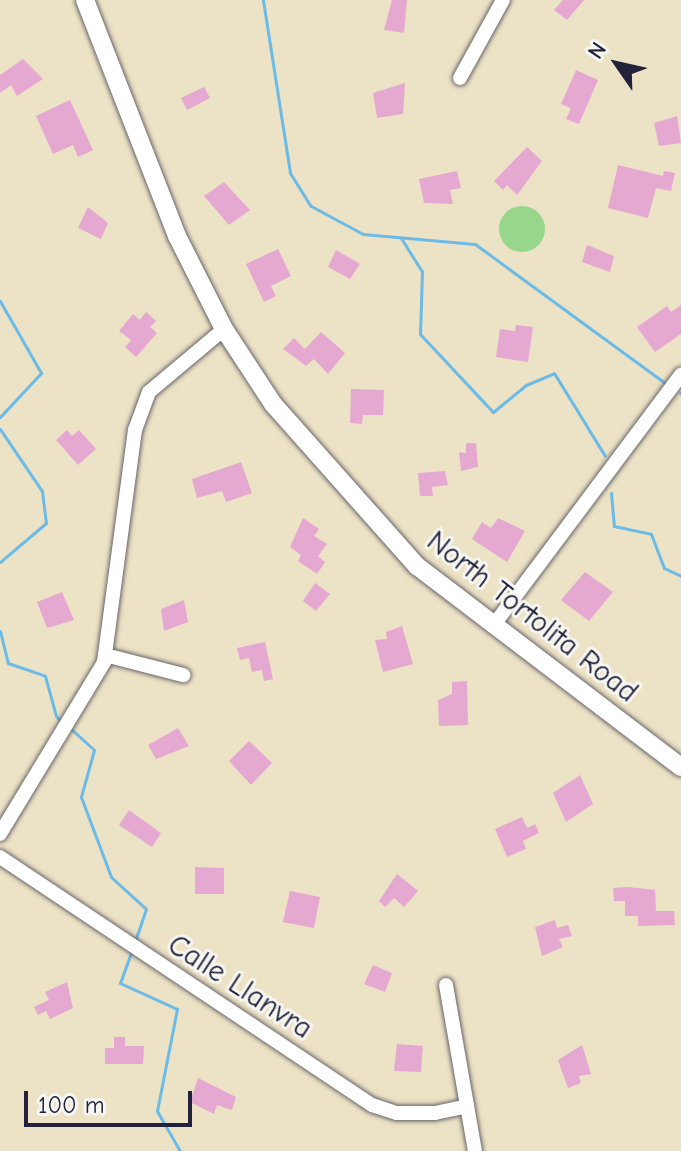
<!DOCTYPE html>
<style>
body{margin:0}
#map{position:relative;width:681px;height:1151px;overflow:hidden;background:#ece2c5;font-family:"Comic Neue",sans-serif}
div>[style]{position:absolute}
.green>*{inset:0;background:#98d68b}
.round{border-radius:50%}
.stream>*{height:3px;margin:-1.5px;padding:0 1.5px;transform-origin:1.5px;border-radius:1.5px;background:#6bbbe6}
.building>*{inset:0;background:#e5a8d1}
.roads{filter:drop-shadow(0 0 2px #69656b) drop-shadow(0 0 2px #69656b)}
.street>*{height:14px;margin:-7px;padding:0 7px;transform-origin:7px;border-radius:7px;background:#fff}
.secondary>*{height:18px;margin:-9px;padding:0 9px;transform-origin:9px;border-radius:9px;background:#fff}
span{translate:-50% -50%;white-space:nowrap;text-align:center;line-height:1.15;-webkit-text-stroke:6px #f6f6f2;paint-order:stroke}
.street-label{font-size:30px;color:#22223b}
.north{position:absolute;left:577px;top:24px;width:80px;height:80px;-webkit-text-stroke:6px #f6f6f2;paint-order:stroke;rotate:304deg;font-size:22px;font-weight:700;line-height:32px;text-align:center;color:#22223b}
.north::after{content:'';display:block;margin:auto;width:28px;height:36px;background:#22223b;clip-path:polygon(50% 0,100% 100%,50% 72%,0 100%)}
.scale{position:absolute;left:24px;top:1091px;width:168px;height:36px;box-sizing:border-box;border:4px solid #22223b;border-top:0;padding-left:10px;font-size:24px;line-height:28px;white-space:nowrap;color:#22223b;-webkit-text-stroke:6px #f6f6f2;paint-order:stroke}
</style>
<div id="map">
<div class="green">
<div class="round" style="left:499px;top:206px;width:46px;height:46px"></div>
</div>
<div class="stream">
<div style="left:263px;top:0;width:175px;rotate:81.1deg"></div>
<div style="left:290px;top:173px;width:39px;rotate:58deg"></div>
<div style="left:311px;top:206px;width:59px;rotate:28.3deg"></div>
<div style="left:363px;top:234px;width:112px;rotate:5.1deg"></div>
<div style="left:475px;top:244px;width:235px;rotate:36.2deg"></div>
<div style="left:401px;top:238px;width:39px;rotate:58deg"></div>
<div style="left:422px;top:271px;width:63px;rotate:91.8deg"></div>
<div style="left:420px;top:334px;width:107px;rotate:46.9deg"></div>
<div style="left:493px;top:412px;width:43px;rotate:-39.3deg"></div>
<div style="left:526px;top:385px;width:30px;rotate:-23deg"></div>
<div style="left:554px;top:373px;width:97px;rotate:58.4deg"></div>
<div style="left:0;top:301px;width:83px;rotate:60.3deg"></div>
<div style="left:41px;top:373px;width:60px;rotate:133deg"></div>
<div style="left:680px;top:393px;width:1px;rotate:45deg"></div>
<div style="left:0;top:429px;width:75px;rotate:55.9deg"></div>
<div style="left:42px;top:491px;width:32px;rotate:83deg"></div>
<div style="left:46px;top:523px;width:60px;rotate:139.7deg"></div>
<div style="left:611px;top:493px;width:33px;rotate:85deg"></div>
<div style="left:614px;top:526px;width:38px;rotate:12deg"></div>
<div style="left:651px;top:534px;width:36px;rotate:69deg"></div>
<div style="left:664px;top:568px;width:19px;rotate:25deg"></div>
<div style="left:0;top:631px;width:33px;rotate:76deg"></div>
<div style="left:8px;top:663px;width:39px;rotate:19deg"></div>
<div style="left:45px;top:676px;width:41px;rotate:74.6deg"></div>
<div style="left:56px;top:716px;width:8px;rotate:45deg"></div>
<div style="left:71px;top:729px;width:31px;rotate:42deg"></div>
<div style="left:94px;top:750px;width:49px;rotate:105.5deg"></div>
<div style="left:81px;top:797px;width:85px;rotate:69.4deg"></div>
<div style="left:111px;top:877px;width:47px;rotate:42.4deg"></div>
<div style="left:146px;top:909px;width:36px;rotate:109deg"></div>
<div style="left:132px;top:950px;width:35px;rotate:110deg"></div>
<div style="left:120px;top:983px;width:63px;rotate:24.5deg"></div>
<div style="left:177px;top:1009px;width:104px;rotate:101.1deg"></div>
<div style="left:157px;top:1111px;width:46px;rotate:60.1deg"></div>
</div>
<div class="building">
<div style="clip-path:polygon(392px 0,407px 0,404px 33px,384px 30px)"></div>
<div style="clip-path:polygon(563px 0,584px 0,567px 20px,554px 10px)"></div>
<div style="clip-path:polygon(23px 59px,43px 79px,17px 96px,11px 85px,0 93px,0 75px)"></div>
<div style="clip-path:polygon(576px 70px,598px 80px,579px 124px,566px 119px,571px 108px,561px 104px)"></div>
<div style="clip-path:polygon(405px 83px,403px 114px,377px 118px,373px 93px)"></div>
<div style="clip-path:polygon(204px 87px,210px 98px,187px 110px,181px 98px)"></div>
<div style="clip-path:polygon(70px 100px,93px 150px,78px 157px,73px 145px,53px 154px,36px 116px)"></div>
<div style="clip-path:polygon(677px 116px,681px 143px,659px 146px,654px 123px)"></div>
<div style="clip-path:polygon(527px 147px,542px 161px,517px 195px,507px 185px,503px 190px,494px 181px)"></div>
<div style="clip-path:polygon(618px 165px,663px 176px,664px 171px,675px 173px,671px 191px,656px 188px,648px 218px,608px 208px)"></div>
<div style="clip-path:polygon(457px 171px,461px 188px,450px 190px,453px 204px,424px 203px,419px 179px)"></div>
<div style="clip-path:polygon(224px 182px,250px 210px,229px 225px,204px 196px)"></div>
<div style="clip-path:polygon(88px 207px,108px 223px,101px 239px,78px 228px)"></div>
<div style="clip-path:polygon(587px 245px,614px 256px,610px 272px,582px 262px)"></div>
<div style="clip-path:polygon(278px 249px,291px 276px,271px 286px,276px 296px,264px 302px,246px 264px)"></div>
<div style="clip-path:polygon(336px 250px,360px 264px,350px 279px,328px 267px)"></div>
<div style="clip-path:polygon(681px 305px,681px 334px,655px 352px,637px 327px,667px 306px,671px 312px)"></div>
<div style="clip-path:polygon(146px 312px,156px 321px,150px 327px,157px 333px,136px 357px,125px 347px,131px 340px,119px 331px,133px 314px,140px 320px)"></div>
<div style="clip-path:polygon(516px 325px,533px 327px,528px 362px,496px 357px,500px 329px,515px 331px)"></div>
<div style="clip-path:polygon(321px 332px,345px 353px,328px 374px,314px 359px,306px 366px,283px 349px,294px 338px,305px 349px)"></div>
<div style="clip-path:polygon(351px 389px,384px 390px,383px 415px,363px 415px,362px 424px,350px 423px)"></div>
<div style="clip-path:polygon(67px 430px,72px 436px,79px 430px,96px 449px,78px 465px,56px 440px)"></div>
<div style="clip-path:polygon(466px 443px,476px 443px,478px 467px,461px 471px,459px 452px,466px 453px)"></div>
<div style="clip-path:polygon(241px 462px,252px 493px,226px 502px,222px 491px,197px 498px,192px 479px)"></div>
<div style="clip-path:polygon(445px 471px,448px 485px,432px 487px,433px 496px,420px 496px,418px 473px)"></div>
<div style="clip-path:polygon(303px 518px,319px 529px,314px 536px,327px 544px,318px 556px,325px 562px,317px 574px,298px 561px,301px 555px,290px 547px)"></div>
<div style="clip-path:polygon(498px 518px,525px 531px,507px 562px,472px 539px,482px 522px,491px 528px)"></div>
<div style="clip-path:polygon(585px 572px,613px 592px,589px 621px,561px 600px)"></div>
<div style="clip-path:polygon(315px 583px,330px 594px,316px 611px,303px 601px)"></div>
<div style="clip-path:polygon(62px 592px,74px 620px,47px 628px,37px 602px)"></div>
<div style="clip-path:polygon(184px 600px,188px 622px,164px 631px,161px 609px)"></div>
<div style="clip-path:polygon(402px 626px,413px 664px,383px 672px,375px 640px,387px 639px,386px 632px)"></div>
<div style="clip-path:polygon(265px 642px,273px 679px,264px 681px,262px 670px,252px 672px,249px 658px,240px 660px,237px 648px)"></div>
<div style="clip-path:polygon(467px 681px,468px 725px,439px 726px,438px 700px,452px 694px,452px 682px)"></div>
<div style="clip-path:polygon(178px 728px,189px 746px,156px 759px,148px 745px)"></div>
<div style="clip-path:polygon(249px 741px,272px 763px,251px 785px,229px 761px)"></div>
<div style="clip-path:polygon(580px 775px,593px 804px,566px 822px,553px 793px)"></div>
<div style="clip-path:polygon(129px 810px,161px 833px,152px 847px,119px 825px)"></div>
<div style="clip-path:polygon(522px 817px,527px 828px,535px 824px,539px 833px,523px 841px,526px 849px,507px 857px,495px 829px)"></div>
<div style="clip-path:polygon(195px 867px,224px 868px,224px 894px,195px 894px)"></div>
<div style="clip-path:polygon(397px 874px,418px 891px,404px 907px,394px 898px,385px 907px,379px 901px)"></div>
<div style="clip-path:polygon(628px 887px,655px 890px,656px 911px,674px 911px,675px 925px,638px 926px,638px 916px,625px 916px,625px 901px,614px 901px,613px 888px)"></div>
<div style="clip-path:polygon(290px 891px,320px 897px,314px 928px,283px 922px)"></div>
<div style="clip-path:polygon(555px 920px,557px 928px,568px 925px,572px 936px,559px 939px,563px 947px,542px 956px,535px 927px)"></div>
<div style="clip-path:polygon(373px 965px,392px 973px,385px 992px,364px 984px)"></div>
<div style="clip-path:polygon(67px 982px,73px 1008px,50px 1019px,46px 1011px,38px 1015px,34px 1007px,49px 1000px,45px 992px)"></div>
<div style="clip-path:polygon(114px 1037px,125px 1037px,125px 1046px,144px 1046px,143px 1064px,105px 1064px,105px 1048px,114px 1048px)"></div>
<div style="clip-path:polygon(397px 1044px,423px 1046px,421px 1072px,394px 1071px)"></div>
<div style="clip-path:polygon(582px 1045px,591px 1074px,579px 1076px,581px 1083px,568px 1088px,558px 1060px)"></div>
<div style="clip-path:polygon(198px 1078px,236px 1097px,232px 1110px,217px 1105px,214px 1114px,190px 1102px)"></div>
</div>
<div class="roads">
<div class="street">
<div style="left:460px;top:78px;width:89px;rotate:-61.1deg"></div>
<div style="left:493px;top:626px;width:314px;rotate:-53.2deg"></div>
<div style="left:105px;top:655px;width:81px;rotate:14.4deg"></div>
<div style="left:0;top:834px;width:201px;rotate:-58.8deg"></div>
<div style="left:104px;top:662px;width:234px;rotate:-82.4deg"></div>
<div style="left:135px;top:430px;width:40px;rotate:-69.8deg"></div>
<div style="left:149px;top:392px;width:98px;rotate:-40deg"></div>
<div style="left:0;top:857px;width:447px;rotate:33.7deg"></div>
<div style="left:372px;top:1105px;width:26px;rotate:18deg"></div>
<div style="left:397px;top:1113px;width:38px"></div>
<div style="left:435px;top:1113px;width:33px;rotate:-12deg"></div>
<div style="left:446px;top:985px;width:169px;rotate:80.1deg"></div>
</div>
<div class="secondary">
<div style="left:85px;top:0;width:253px;rotate:68.7deg"></div>
<div style="left:177px;top:236px;width:104px;rotate:63.2deg"></div>
<div style="left:224px;top:329px;width:90px;rotate:56.8deg"></div>
<div style="left:273px;top:404px;width:217px;rotate:48.4deg"></div>
<div style="left:417px;top:566px;width:332px;rotate:37.3deg"></div>
</div>
</div>
<div class="street-label">
<span style="left:532px;top:617px;rotate:38deg">North Tortolita Road</span>
<span style="left:240px;top:987px;rotate:33deg">Calle Llanvra</span>
</div>
<div class="north">N</div>
<div class="scale">100 m</div>
</div>
